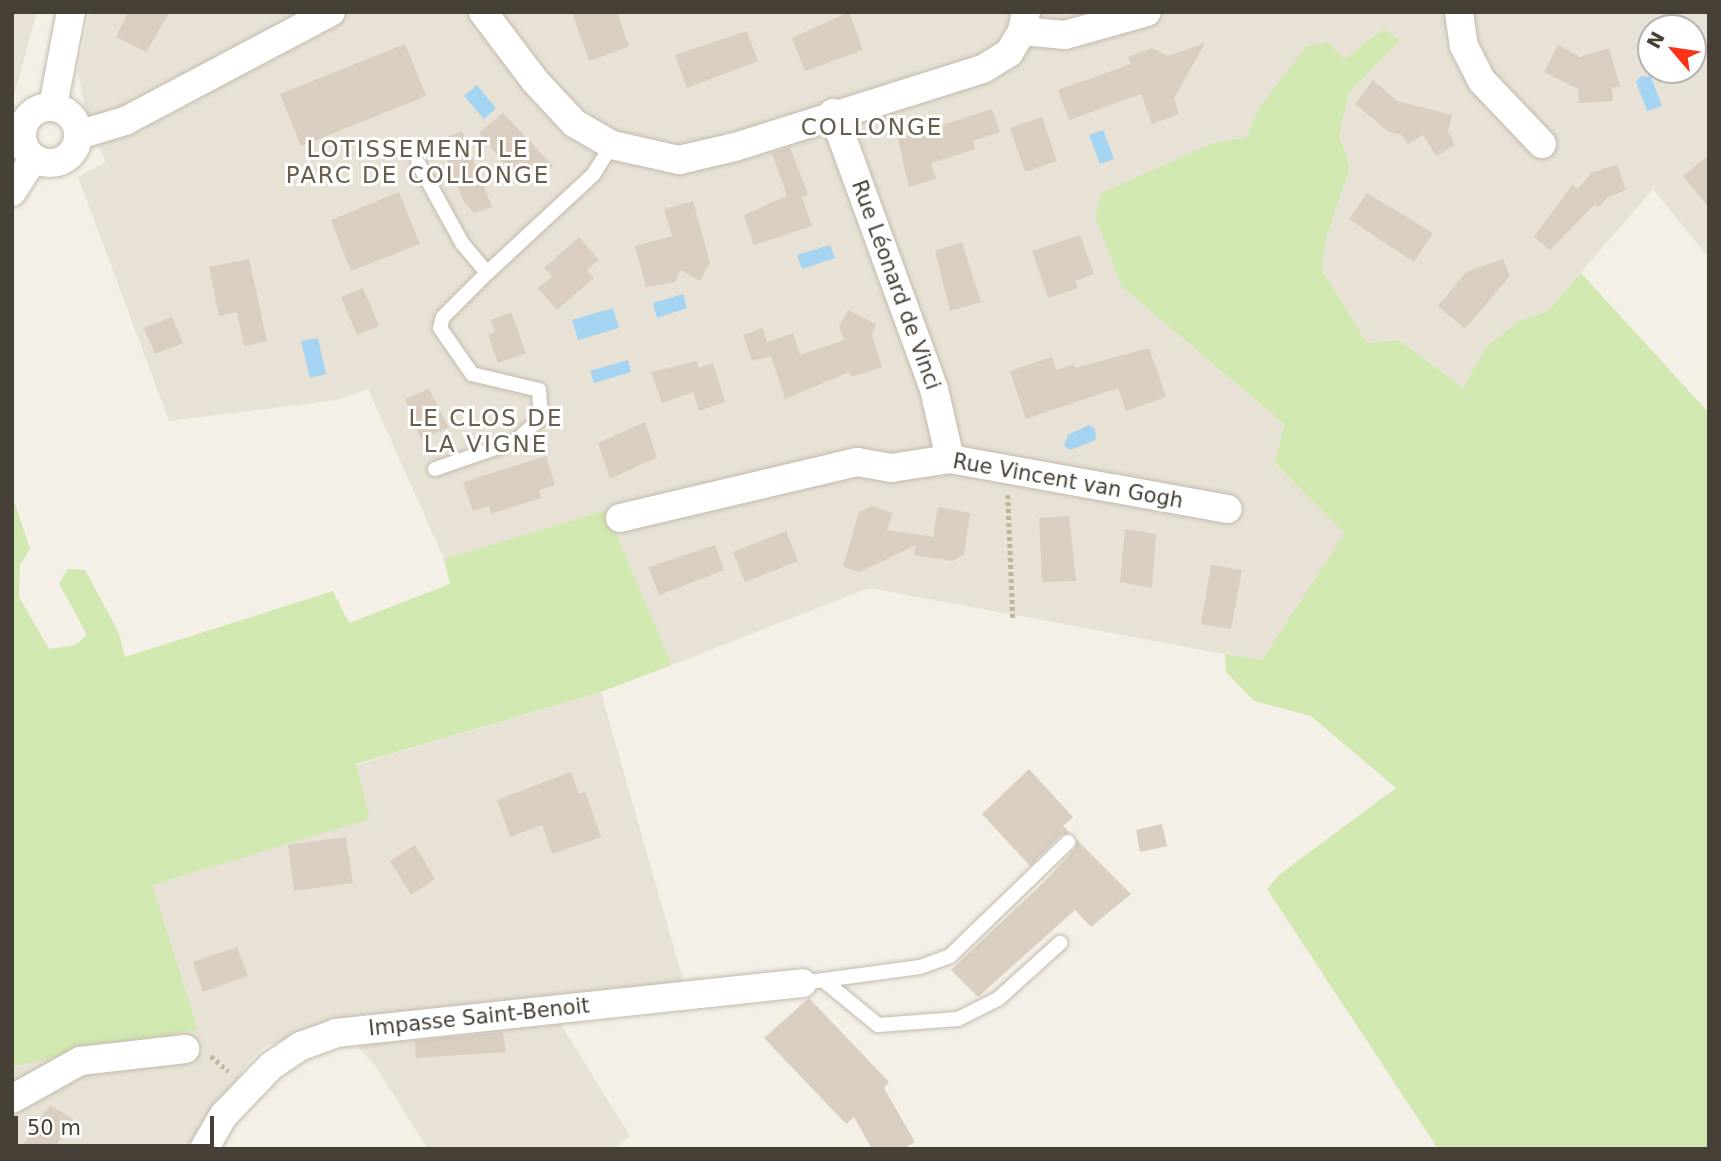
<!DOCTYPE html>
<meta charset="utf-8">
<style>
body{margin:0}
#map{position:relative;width:1721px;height:1161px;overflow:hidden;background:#f4f0e8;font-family:"DejaVu Sans",sans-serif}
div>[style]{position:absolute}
.residential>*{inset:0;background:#e8e2d6}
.green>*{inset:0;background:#d1e8b1}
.water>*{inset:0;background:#a4d4f1}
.building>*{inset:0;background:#d9cec0}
.path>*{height:4.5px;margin-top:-2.25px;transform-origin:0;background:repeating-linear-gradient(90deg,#c2b39b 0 3.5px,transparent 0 7px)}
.roads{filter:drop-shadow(0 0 2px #c3baad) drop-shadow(0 0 2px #c3baad)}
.service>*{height:14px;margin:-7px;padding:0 7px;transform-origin:7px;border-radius:7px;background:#fff}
.minor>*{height:28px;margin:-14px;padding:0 14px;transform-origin:14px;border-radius:14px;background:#fff}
.minor>.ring{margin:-14px;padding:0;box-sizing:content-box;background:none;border:28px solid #fff;border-radius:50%}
span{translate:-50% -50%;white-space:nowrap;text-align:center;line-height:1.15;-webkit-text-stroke:6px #fff;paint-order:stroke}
.street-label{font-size:21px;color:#474036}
.neighbourhood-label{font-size:23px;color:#6a5e4e;letter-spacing:2px}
.frame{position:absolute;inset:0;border:14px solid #474036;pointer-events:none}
.north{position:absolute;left:1637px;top:14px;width:70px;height:70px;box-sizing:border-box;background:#fff;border:2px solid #b5b3af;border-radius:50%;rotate:299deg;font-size:19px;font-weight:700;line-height:28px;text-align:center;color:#474036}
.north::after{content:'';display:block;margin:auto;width:24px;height:32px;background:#fb3318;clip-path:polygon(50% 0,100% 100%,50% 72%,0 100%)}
.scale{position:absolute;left:14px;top:1116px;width:200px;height:32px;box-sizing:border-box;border:4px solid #474036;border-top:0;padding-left:9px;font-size:21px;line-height:24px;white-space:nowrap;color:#474036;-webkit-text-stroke:5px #fff;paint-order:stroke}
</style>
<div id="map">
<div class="residential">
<div style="clip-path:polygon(12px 12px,37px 12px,12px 103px)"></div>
<div style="clip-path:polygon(evenodd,90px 12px,1709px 12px,1709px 258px,1653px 189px,1548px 311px,1519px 321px,1487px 346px,1463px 388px,1399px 340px,1367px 343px,1322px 270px,1326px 238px,1350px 167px,1339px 135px,1349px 93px,1400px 40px,1384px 29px,1344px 59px,1259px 108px,1247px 137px,1213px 143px,1122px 287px,1284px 424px,1275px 463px,1346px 533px,1262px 661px,869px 588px,672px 665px,606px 510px,444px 559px,368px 389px,337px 400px,169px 421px,78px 177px,105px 162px,84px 104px,78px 71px,90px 12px,1651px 28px,1693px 28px,1693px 70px,1651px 70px,1651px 28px)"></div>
<div style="clip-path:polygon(601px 692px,684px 983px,544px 997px,630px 1136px,613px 1149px,428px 1149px,376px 1067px,335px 1021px,264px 1047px,247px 1064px,192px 1149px,12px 1149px,12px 1067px,198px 1028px,151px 885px,369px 819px,356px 765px)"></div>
</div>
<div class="green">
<div style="clip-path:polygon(1384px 29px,1400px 40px,1349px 93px,1339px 135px,1350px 167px,1326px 238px,1322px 270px,1367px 343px,1399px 340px,1463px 388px,1487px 346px,1519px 321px,1548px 311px,1581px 273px,1709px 413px,1709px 1145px,1703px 1149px,1438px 1149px,1267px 889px,1280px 874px,1396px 788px,1311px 716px,1254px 701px,1226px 672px,1225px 654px,1262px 660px,1345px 533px,1275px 463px,1284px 424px,1122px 287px,1095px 216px,1102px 193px,1213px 143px,1247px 137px,1259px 108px,1306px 47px,1327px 42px,1344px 59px)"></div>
<div style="clip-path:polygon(12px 495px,30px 549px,20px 565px,19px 597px,49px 649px,75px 645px,87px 635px,59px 583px,68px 569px,85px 570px,118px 631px,125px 657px,333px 591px,349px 623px,450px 584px,444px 559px,606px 510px,672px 665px,601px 692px,356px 764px,370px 819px,152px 885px,198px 1029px,12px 1067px)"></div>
</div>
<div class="water">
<div style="clip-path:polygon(1641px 76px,1651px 77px,1662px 106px,1647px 111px,1636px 82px)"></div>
<div style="clip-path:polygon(477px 85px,496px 108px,484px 119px,464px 96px)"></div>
<div style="clip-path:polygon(1103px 130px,1114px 159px,1100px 164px,1089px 135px)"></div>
<div style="clip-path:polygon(830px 245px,835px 258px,802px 269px,797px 255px)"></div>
<div style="clip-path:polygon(683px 294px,687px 308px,657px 318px,653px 303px)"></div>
<div style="clip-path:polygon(613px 308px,619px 328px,578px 340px,572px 320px)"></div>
<div style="clip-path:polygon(318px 338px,326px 374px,310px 378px,301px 341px)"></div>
<div style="clip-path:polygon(628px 360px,631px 372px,594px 383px,590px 371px)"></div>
<div style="clip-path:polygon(1089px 425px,1095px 429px,1096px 440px,1070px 450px,1064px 445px,1068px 435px)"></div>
</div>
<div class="building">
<div style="clip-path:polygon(128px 12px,170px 12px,146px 52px,116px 37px)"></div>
<div style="clip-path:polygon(572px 12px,617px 12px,629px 47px,589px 61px)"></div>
<div style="clip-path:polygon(849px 12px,863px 50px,805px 71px,792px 38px)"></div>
<div style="clip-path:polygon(747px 31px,758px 61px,687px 88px,675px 55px)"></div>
<div style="clip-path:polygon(1205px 43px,1174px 98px,1179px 114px,1152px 124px,1141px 94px,1069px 120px,1058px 90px,1131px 64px,1128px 57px,1152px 48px,1168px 56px)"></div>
<div style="clip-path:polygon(405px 44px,426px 96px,301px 146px,280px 94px)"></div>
<div style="clip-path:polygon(1558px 45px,1580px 57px,1609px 48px,1620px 86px,1612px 88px,1613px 101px,1579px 103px,1578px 89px,1544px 72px)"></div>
<div style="clip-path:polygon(1373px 80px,1397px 101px,1452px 115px,1448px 131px,1455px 145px,1436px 156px,1423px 135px,1408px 144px,1402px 135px,1389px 132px,1355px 104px)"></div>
<div style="clip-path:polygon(992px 109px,1000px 132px,973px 141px,975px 149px,931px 163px,936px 179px,909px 187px,898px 139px)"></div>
<div style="clip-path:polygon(503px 113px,553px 166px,532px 185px,525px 177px,519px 182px,479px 133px)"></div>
<div style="clip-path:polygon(1042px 117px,1057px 161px,1025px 172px,1010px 128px)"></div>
<div style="clip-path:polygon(462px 131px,492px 207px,474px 213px,463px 200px,440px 140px)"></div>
<div style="clip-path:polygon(790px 147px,808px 195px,802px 197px,812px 226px,754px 245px,744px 215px,787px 196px,772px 153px)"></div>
<div style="clip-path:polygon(1709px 155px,1709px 208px,1683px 176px)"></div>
<div style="clip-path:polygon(1617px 164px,1626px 190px,1608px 197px,1599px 207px,1595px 204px,1550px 250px,1534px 237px,1572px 185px,1578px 189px,1591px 173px)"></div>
<div style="clip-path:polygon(399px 192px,420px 244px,351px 271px,331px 220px)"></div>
<div style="clip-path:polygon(1367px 193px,1433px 233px,1414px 262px,1349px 219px)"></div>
<div style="clip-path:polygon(693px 201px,710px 263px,700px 281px,681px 270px,675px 282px,646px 287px,635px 246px,672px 236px,664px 209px)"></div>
<div style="clip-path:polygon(1080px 235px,1094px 274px,1075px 281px,1078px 288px,1048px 298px,1032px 251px)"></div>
<div style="clip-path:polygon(579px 237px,599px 260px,587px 270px,594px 278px,557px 310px,538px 288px,552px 277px,544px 268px)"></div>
<div style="clip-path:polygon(962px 242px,981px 302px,950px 311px,935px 251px)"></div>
<div style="clip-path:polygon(249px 259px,267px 341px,244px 346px,237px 312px,219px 316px,209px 267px)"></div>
<div style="clip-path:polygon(1503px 259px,1510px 276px,1465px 329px,1438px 306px,1466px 272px)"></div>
<div style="clip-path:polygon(363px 288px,379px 326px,357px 335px,341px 297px)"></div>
<div style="clip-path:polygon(848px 310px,876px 324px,872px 335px,882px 367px,851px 377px,849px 372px,785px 399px,771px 356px,752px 361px,743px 335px,763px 328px,767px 342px,793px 333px,800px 355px,844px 340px,839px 327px)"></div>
<div style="clip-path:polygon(511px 312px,526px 353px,498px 363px,488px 335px,495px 332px,491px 320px)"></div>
<div style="clip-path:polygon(172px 317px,183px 343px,155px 354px,144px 328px)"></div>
<div style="clip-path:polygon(1149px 348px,1166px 397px,1126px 411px,1118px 388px,1026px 419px,1010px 371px,1052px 357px,1056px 370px,1074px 364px,1075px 368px)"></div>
<div style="clip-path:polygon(697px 361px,699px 368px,713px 363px,725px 402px,699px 411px,693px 392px,662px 403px,651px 372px)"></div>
<div style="clip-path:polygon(429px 389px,449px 428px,421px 439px,405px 399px)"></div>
<div style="clip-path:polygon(645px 422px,657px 457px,610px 479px,598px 443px)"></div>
<div style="clip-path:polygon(546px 456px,555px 485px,539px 490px,541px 498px,491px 514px,489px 506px,473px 511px,463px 482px)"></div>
<div style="clip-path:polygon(871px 506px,893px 513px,887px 530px,933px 537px,938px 507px,970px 513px,964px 554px,953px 561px,914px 555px,916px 545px,860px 572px,843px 567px,859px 512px)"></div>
<div style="clip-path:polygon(1069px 516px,1076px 581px,1042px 582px,1039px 518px)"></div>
<div style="clip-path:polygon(1125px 529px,1156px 534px,1152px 588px,1120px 582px)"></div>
<div style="clip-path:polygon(786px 531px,798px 561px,745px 582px,733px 552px)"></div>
<div style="clip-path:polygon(715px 545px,724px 570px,659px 595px,648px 567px)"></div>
<div style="clip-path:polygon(1211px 565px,1242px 570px,1231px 629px,1201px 624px)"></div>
<div style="clip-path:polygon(1029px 769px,1073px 817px,1063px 826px,1070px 833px,1061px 835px,1030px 866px,982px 814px)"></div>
<div style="clip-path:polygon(571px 772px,579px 794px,585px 792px,601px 837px,552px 854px,542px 825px,510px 837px,497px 800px)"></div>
<div style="clip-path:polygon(1162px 824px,1167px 846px,1140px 852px,1136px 830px)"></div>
<div style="clip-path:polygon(346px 837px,353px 883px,294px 891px,288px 845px)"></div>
<div style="clip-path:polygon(1077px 840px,1131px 894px,1091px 927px,1075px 910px,978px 997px,951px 970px,1044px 882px,1075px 849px)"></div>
<div style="clip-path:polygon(415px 845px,435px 879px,411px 895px,390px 861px)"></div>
<div style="clip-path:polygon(237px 947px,248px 976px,203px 992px,193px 962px)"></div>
<div style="clip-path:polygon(809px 998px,889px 1082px,884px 1088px,915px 1142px,903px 1149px,872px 1149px,854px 1117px,846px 1124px,764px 1038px)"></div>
<div style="clip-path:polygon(503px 1032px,506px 1052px,416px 1058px,415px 1041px)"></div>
<div style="clip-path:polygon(50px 1105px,73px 1119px,54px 1149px,20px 1149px)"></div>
</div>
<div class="path">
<div style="left:1008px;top:495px;width:126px;rotate:87.7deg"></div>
<div style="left:211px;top:1056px;width:23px;rotate:41deg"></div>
</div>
<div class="roads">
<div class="service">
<div style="left:418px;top:163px;width:91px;rotate:61.2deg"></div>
<div style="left:462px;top:243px;width:39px;rotate:50deg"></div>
<div style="left:435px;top:469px;width:86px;rotate:-19.1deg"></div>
<div style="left:516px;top:441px;width:34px;rotate:-43deg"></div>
<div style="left:541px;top:418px;width:28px;rotate:-94deg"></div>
<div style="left:539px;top:390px;width:69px;rotate:-166.6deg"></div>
<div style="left:472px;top:374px;width:56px;rotate:-124.8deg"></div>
<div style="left:440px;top:328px;width:11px;rotate:-75deg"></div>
<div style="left:443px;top:317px;width:62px;rotate:-45deg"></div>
<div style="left:487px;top:273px;width:144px;rotate:-42.8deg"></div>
<div style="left:593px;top:175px;width:36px;rotate:-58deg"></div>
<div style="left:823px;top:980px;width:71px;rotate:39.3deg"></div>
<div style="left:878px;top:1025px;width:80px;rotate:-4.3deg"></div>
<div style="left:958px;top:1019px;width:45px;rotate:-26.6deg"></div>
<div style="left:998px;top:999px;width:84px;rotate:-42.1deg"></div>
<div style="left:802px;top:983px;width:119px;rotate:-7.7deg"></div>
<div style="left:920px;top:967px;width:32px;rotate:-20deg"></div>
<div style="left:950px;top:956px;width:164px;rotate:-44deg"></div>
</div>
<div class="minor">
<div style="left:483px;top:12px;width:86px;rotate:53deg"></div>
<div style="left:535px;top:81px;width:57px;rotate:47.1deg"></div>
<div style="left:574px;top:123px;width:44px;rotate:30.1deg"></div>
<div style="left:612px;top:145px;width:69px;rotate:12.6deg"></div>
<div style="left:679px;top:160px;width:57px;rotate:-13.1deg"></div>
<div style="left:735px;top:147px;width:260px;rotate:-17.5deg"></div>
<div style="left:983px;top:69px;width:31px;rotate:-32deg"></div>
<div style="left:1009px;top:53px;width:26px;rotate:-59deg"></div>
<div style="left:1022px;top:31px;width:19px;rotate:-78deg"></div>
<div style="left:1459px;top:12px;width:34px;rotate:82deg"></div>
<div style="left:1464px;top:46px;width:39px;rotate:63deg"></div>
<div style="left:1482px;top:81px;width:87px;rotate:46.4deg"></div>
<div style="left:1022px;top:31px;width:43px;rotate:5.3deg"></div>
<div style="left:1065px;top:35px;width:85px;rotate:-15.7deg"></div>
<div style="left:53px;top:106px;width:96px;rotate:-79.2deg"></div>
<div class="ring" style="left:22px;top:107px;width:28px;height:28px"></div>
<div style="left:833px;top:113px;width:294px;rotate:69.9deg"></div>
<div style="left:934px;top:389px;width:72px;rotate:77.1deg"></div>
<div style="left:78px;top:135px;width:49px;rotate:-16.6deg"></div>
<div style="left:125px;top:121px;width:233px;rotate:-27.9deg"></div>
<div style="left:12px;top:192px;width:40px;rotate:-57.1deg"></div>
<div style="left:620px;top:518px;width:244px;rotate:-13.3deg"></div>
<div style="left:857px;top:462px;width:35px;rotate:10deg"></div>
<div style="left:891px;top:468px;width:60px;rotate:-8.7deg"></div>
<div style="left:950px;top:459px;width:282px;rotate:10.2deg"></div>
<div style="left:12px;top:1099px;width:78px;rotate:-29.2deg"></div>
<div style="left:80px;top:1061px;width:106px;rotate:-6.5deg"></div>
<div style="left:204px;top:1149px;width:39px;rotate:-60deg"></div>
<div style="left:224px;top:1115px;width:68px;rotate:-46.2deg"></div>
<div style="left:271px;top:1066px;width:36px;rotate:-34deg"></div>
<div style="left:301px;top:1046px;width:37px;rotate:-20deg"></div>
<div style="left:336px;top:1033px;width:469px;rotate:-6.1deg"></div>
</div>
</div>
<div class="street-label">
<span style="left:896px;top:285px;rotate:70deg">Rue Léonard de Vinci</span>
<span style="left:1068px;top:481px;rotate:10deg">Rue Vincent van Gogh</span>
<span style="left:479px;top:1017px;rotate:-6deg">Impasse Saint-Benoit</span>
</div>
<div class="neighbourhood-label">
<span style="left:872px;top:127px">COLLONGE</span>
<span style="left:418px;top:162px">LOTISSEMENT LE<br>PARC DE COLLONGE</span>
<span style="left:486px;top:431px">LE CLOS DE<br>LA VIGNE</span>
</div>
<div class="frame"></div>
<div class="north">N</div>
<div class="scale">50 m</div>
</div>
